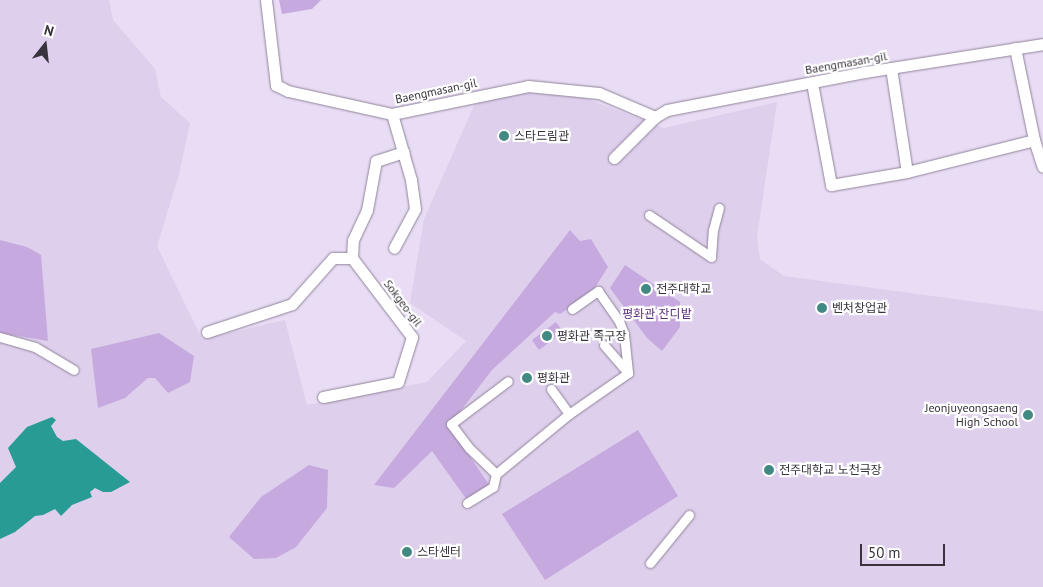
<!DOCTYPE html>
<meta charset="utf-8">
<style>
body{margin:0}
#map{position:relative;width:1043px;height:587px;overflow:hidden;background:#e9ddf5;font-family:"PT Sans","Noto Sans KR",sans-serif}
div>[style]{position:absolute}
.built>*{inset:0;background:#decfed}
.green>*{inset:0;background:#c6aadf}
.water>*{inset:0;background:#289c94}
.roads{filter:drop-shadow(0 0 1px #8f849a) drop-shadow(0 0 1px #8f849a)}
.pedestrian>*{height:9px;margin:-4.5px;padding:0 4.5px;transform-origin:4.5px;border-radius:4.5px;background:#fff}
.minor>*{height:11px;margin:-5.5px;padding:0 5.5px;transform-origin:5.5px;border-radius:5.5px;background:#fff}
.dots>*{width:14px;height:14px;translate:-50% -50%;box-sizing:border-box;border:2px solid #fff;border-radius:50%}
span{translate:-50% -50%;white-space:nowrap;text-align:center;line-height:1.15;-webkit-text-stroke:4.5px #fff;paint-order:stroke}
.street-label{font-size:12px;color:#38333c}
.poi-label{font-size:12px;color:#38333c}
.left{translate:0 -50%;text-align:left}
.right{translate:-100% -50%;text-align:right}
.park-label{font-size:12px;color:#5c2f7c}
.north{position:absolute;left:20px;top:20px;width:50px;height:50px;-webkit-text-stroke:4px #fff;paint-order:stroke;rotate:16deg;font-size:14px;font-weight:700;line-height:20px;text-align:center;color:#38333c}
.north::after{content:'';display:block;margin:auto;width:18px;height:22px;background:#38333c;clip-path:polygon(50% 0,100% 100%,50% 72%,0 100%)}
.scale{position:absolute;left:860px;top:544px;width:85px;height:22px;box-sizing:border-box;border:2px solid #38333c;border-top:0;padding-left:6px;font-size:15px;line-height:18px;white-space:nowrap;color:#38333c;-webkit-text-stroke:4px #fff;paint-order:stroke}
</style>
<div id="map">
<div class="built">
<div style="clip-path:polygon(0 0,109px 0,113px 20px,155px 69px,161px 97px,190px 123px,179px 175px,157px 246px,202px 339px,285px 320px,307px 405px,427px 382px,466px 341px,410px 303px,424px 219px,475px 103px,525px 92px,580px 96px,664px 128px,777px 102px,757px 237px,760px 259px,784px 276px,1043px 311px,1043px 587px,0 587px)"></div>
</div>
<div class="green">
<div style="clip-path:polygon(279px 0,321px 0,312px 9px,282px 14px)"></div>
<div style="clip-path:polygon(570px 230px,580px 241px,591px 239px,608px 267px,591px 294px,560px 314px,555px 312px,492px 370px,449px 426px,490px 486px,467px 500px,432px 451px,394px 488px,374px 485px)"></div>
<div style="clip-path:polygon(0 240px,27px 247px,41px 255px,48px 341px,0 333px)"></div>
<div style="clip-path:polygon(625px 265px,680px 302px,680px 327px,662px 351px,647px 338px,610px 288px)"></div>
<div style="clip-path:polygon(556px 322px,563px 332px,539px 350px,532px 340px)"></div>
<div style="clip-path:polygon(159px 333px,194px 356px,190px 382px,168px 393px,155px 378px,148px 378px,125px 398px,98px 408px,91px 349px)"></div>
<div style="clip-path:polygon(638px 430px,678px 496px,545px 580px,502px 514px)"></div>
<div style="clip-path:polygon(309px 465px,328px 470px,327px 508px,296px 547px,276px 558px,254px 559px,229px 537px,261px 497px)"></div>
</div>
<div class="water">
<div style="clip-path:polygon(52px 417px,56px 420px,51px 426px,57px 437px,63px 441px,76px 439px,130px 482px,111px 492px,103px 492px,95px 488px,90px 492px,92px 497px,72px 505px,61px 516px,55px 509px,43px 515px,35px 516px,15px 532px,0 539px,0 483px,16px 467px,8px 448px,27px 427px)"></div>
</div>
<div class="roads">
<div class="pedestrian">
<div style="left:649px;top:215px;width:75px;rotate:34.1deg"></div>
<div style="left:711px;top:257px;width:27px;rotate:-86deg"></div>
<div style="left:713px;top:230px;width:23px;rotate:-75deg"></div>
<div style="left:572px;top:309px;width:32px;rotate:-35deg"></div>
<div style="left:598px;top:291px;width:37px;rotate:55deg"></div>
<div style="left:619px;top:321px;width:14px;rotate:69deg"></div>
<div style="left:624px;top:334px;width:39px;rotate:84deg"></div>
<div style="left:0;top:337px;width:36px;rotate:16deg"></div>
<div style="left:35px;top:347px;width:45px;rotate:30.5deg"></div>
<div style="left:604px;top:345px;width:37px;rotate:49deg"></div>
<div style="left:551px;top:389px;width:31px;rotate:54deg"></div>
<div style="left:496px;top:474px;width:37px;rotate:-136deg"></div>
<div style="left:469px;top:448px;width:30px;rotate:-127deg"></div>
<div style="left:451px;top:424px;width:71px;rotate:-37deg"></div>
<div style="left:467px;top:503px;width:31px;rotate:-32deg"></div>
<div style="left:493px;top:487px;width:13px;rotate:-77deg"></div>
<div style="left:496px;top:474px;width:94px;rotate:-39.4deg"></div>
<div style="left:569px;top:414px;width:72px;rotate:-34.8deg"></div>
<div style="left:650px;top:563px;width:62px;rotate:-50.9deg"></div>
</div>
<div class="minor">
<div style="left:266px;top:0;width:86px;rotate:83.3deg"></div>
<div style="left:276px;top:85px;width:13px;rotate:27deg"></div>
<div style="left:288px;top:91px;width:107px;rotate:12.5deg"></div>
<div style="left:392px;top:114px;width:139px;rotate:-11.6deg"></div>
<div style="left:528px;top:86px;width:71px;rotate:5.6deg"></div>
<div style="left:599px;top:93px;width:61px;rotate:23.2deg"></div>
<div style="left:1015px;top:48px;width:94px;rotate:78.3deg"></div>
<div style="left:891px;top:68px;width:105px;rotate:81.3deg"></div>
<div style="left:812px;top:83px;width:104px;rotate:79.4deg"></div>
<div style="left:831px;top:185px;width:77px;rotate:-9.7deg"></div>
<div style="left:907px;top:172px;width:131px;rotate:-14.1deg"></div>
<div style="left:1034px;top:140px;width:28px;rotate:72deg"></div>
<div style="left:392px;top:114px;width:69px;rotate:73.9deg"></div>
<div style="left:411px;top:180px;width:29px;rotate:82deg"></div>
<div style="left:415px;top:209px;width:44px;rotate:118.3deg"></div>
<div style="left:614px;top:158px;width:58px;rotate:-45deg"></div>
<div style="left:655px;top:117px;width:14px;rotate:-30deg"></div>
<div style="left:667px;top:110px;width:202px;rotate:-10.9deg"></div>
<div style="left:865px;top:72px;width:180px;rotate:-8.9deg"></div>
<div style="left:207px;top:332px;width:89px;rotate:-18.2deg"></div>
<div style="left:292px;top:304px;width:62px;rotate:-48.3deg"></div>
<div style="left:333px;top:258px;width:19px"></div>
<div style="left:323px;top:397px;width:76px;rotate:-11.3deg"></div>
<div style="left:398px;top:382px;width:47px;rotate:-72.7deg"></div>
<div style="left:412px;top:337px;width:99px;rotate:-127.2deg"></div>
<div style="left:352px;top:258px;width:18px;rotate:-87deg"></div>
<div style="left:353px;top:240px;width:33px;rotate:-65deg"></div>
<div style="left:367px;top:210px;width:50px;rotate:-79.6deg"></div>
<div style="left:376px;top:161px;width:29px;rotate:-18deg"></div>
</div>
</div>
<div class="dots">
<div style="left:504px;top:136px;background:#428983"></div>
<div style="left:646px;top:289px;background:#428983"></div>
<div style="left:822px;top:308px;background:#428983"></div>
<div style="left:547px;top:336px;background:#428983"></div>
<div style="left:527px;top:378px;background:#428983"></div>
<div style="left:1028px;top:415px;background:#428983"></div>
<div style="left:769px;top:470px;background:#428983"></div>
<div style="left:407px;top:552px;background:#428983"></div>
</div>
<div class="street-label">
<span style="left:846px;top:63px;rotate:-10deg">Baengmasan-gil</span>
<span style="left:436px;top:91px;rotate:-12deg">Baengmasan-gil</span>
<span style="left:403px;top:303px;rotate:53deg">Sokgeo-gil</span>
</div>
<div class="poi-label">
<span class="left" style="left:514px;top:136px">스타드림관</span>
<span class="left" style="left:656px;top:289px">전주대학교</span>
<span class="left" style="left:832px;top:308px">벤처창업관</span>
<span class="left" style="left:557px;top:336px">평화관 족구장</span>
<span class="left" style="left:537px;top:378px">평화관</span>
<span class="right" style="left:1018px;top:415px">Jeonjuyeongsaeng<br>High School</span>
<span class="left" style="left:779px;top:470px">전주대학교 노천극장</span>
<span class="left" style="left:417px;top:552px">스타센터</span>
</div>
<div class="park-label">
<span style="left:657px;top:314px">평화관 잔디밭</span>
</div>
<div class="north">N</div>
<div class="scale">50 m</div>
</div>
